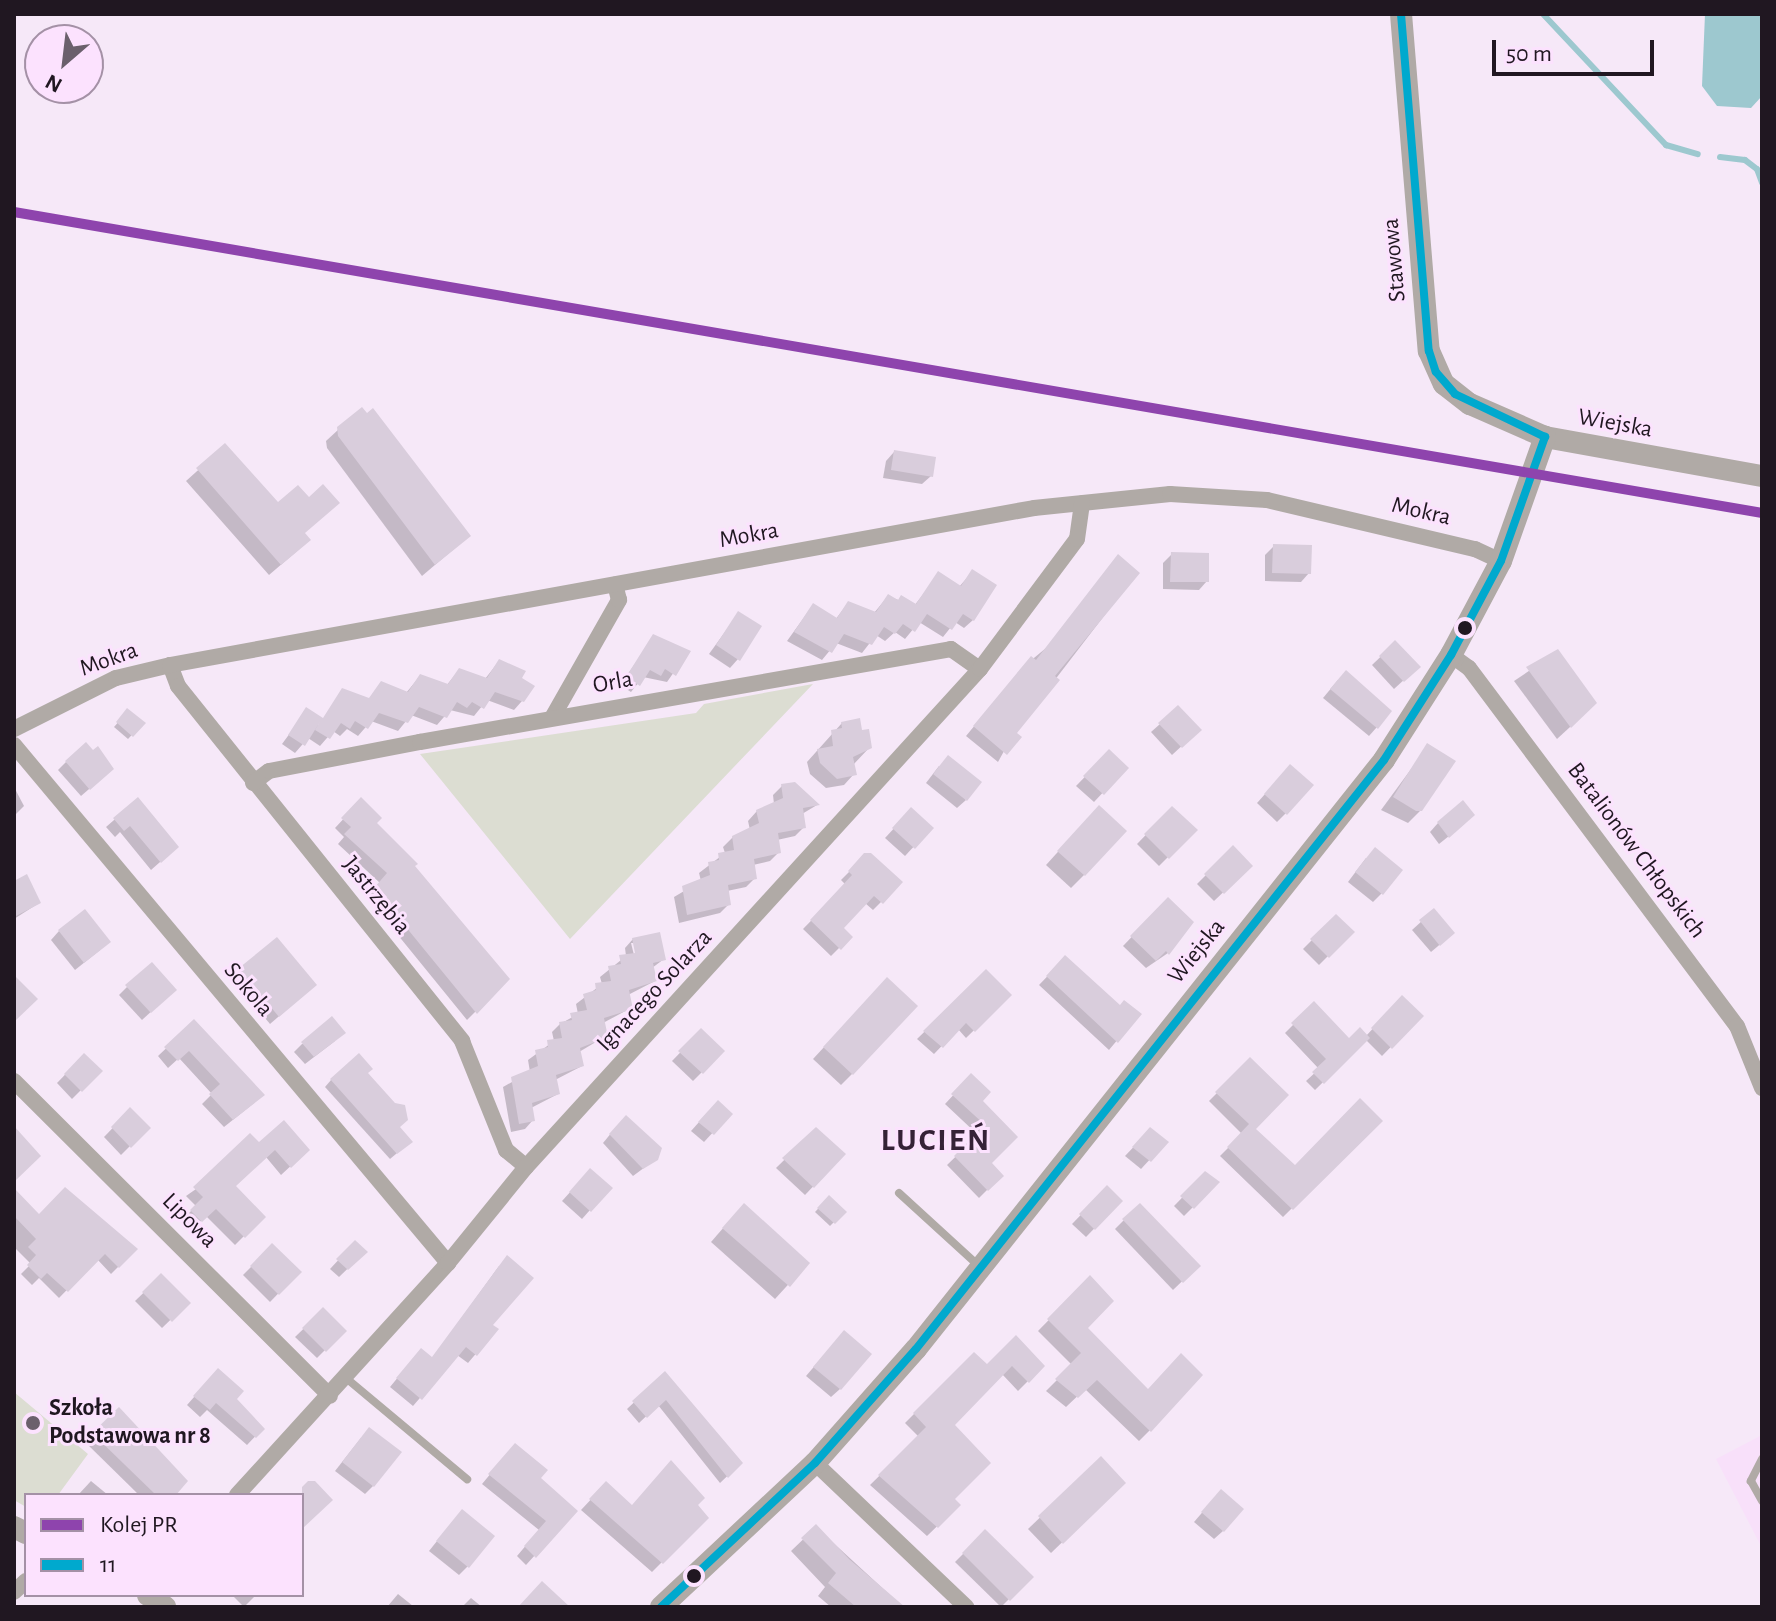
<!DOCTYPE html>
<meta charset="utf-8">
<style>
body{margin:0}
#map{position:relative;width:1776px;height:1621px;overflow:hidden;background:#f6e8f8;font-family:"Alegreya Sans",sans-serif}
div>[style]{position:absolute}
.built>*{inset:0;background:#f8e0fa}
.green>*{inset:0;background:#dcddd2}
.water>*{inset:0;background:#9dc8cf}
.shadow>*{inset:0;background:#0003}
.stream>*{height:6px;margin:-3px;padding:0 3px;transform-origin:3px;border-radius:3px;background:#9dc8cf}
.building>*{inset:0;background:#d9cddc}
.service>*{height:8px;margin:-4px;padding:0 4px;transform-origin:4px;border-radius:4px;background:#b0aaa6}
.minor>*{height:16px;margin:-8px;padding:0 8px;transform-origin:8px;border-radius:8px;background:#b0aaa6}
.tertiary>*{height:22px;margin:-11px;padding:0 11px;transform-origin:11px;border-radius:11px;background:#b0aaa6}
.bus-1>*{height:8px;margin:-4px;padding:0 4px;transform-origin:4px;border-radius:4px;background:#00a9ce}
.rail-1>*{height:10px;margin:-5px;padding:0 5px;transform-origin:5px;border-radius:5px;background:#8e44ad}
.dots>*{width:22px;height:22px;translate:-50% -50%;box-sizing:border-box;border:4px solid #fce2fe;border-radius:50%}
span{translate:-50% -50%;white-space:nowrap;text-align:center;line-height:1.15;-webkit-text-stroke:6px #fce2fe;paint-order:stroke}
.street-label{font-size:24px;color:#201721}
.poi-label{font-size:24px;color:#201721;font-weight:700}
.left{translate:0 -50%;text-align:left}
.district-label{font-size:32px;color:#352237;font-weight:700;letter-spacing:2px}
.frame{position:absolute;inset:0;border:16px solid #201721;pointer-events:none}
.legend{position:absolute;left:24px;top:1493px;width:280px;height:104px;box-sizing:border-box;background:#fce2fe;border:2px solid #a491a6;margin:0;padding:10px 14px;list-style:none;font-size:24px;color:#201721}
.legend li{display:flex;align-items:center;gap:16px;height:40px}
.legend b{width:40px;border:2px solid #a491a6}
.north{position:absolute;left:24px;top:24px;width:80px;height:80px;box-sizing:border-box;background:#fce2fe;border:2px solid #a491a6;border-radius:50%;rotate:208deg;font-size:22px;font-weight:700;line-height:32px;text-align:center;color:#201721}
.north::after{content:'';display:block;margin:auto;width:28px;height:36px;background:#6b606c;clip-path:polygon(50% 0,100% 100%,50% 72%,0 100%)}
.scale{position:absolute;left:1492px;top:40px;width:162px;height:36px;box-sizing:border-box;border:4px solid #201721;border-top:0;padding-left:10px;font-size:24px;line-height:28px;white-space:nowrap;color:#201721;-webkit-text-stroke:6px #fce2fe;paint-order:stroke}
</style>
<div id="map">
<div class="built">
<div style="clip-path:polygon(1762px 1435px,1762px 1548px,1716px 1459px)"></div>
</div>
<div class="green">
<div style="clip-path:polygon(813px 684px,570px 939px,420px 754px,696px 713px,704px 704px)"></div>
<div style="clip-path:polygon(14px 1392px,88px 1454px,58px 1495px,26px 1495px,26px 1507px,14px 1500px)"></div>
</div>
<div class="water">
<div style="clip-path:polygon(1705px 14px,1762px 14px,1762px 96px,1751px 108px,1717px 106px,1702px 86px)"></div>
</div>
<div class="shadow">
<div style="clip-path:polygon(366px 415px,469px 536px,422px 576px,327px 448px,326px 441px,339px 429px)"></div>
<div style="clip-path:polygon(225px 446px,278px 505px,309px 500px,297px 551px,269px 575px,186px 481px)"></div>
<div style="clip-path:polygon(894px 452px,931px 476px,922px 484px,883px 478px,886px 461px)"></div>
<div style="clip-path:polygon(1274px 546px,1309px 573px,1301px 582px,1265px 581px,1265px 555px)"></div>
<div style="clip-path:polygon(1172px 554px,1207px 581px,1199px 590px,1163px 589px,1163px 563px)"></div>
<div style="clip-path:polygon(972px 572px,973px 620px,964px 628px,955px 622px,943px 637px,919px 622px,905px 639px,895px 632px,885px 641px,876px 635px,862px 653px,836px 643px,822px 660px,787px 641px,813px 605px,835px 620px,848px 603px,874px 613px,888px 596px,914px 606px,939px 574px,959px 587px)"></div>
<div style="clip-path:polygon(1137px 573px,1014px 733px,998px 762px,966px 736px,1023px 667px)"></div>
<div style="clip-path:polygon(738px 614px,738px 659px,730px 668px,709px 654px)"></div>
<div style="clip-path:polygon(654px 637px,688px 652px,667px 682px,643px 677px,631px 692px,620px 685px)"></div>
<div style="clip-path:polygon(1395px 643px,1418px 667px,1394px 689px,1372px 665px)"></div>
<div style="clip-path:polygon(1557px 652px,1582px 716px,1557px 739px,1514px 681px)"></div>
<div style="clip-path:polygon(499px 661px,519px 678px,522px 701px,514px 710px,487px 700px,474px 716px,450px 710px,437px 725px,411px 715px,398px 731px,371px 721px,358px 736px,347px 729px,340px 736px,333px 731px,320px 746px,308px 738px,295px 753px,282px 744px,307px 710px,319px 727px,342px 690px,368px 700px,382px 683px,406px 693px,420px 676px,446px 686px,459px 670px,485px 679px)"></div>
<div style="clip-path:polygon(1338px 680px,1377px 727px,1369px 736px,1323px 698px)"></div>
<div style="clip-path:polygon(128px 711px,143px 723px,128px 739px,114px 727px)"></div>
<div style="clip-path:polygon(842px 723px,860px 733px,870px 747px,853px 765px,854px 774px,844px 785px,826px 788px,810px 774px,807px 762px)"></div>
<div style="clip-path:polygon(1160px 724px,1199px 730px,1172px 755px,1151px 732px)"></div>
<div style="clip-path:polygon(1428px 746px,1421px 810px,1408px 823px,1381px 810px)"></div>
<div style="clip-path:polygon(1109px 752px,1126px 768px,1094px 802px,1076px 786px)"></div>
<div style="clip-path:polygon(66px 762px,103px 777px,81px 796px,58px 770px)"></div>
<div style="clip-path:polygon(939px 766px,966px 800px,957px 808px,926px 783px)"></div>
<div style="clip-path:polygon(1282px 775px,1286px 813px,1277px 822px,1257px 803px)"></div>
<div style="clip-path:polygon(782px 786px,817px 805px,802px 814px,804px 827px,795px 836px,777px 840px,779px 852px,770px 861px,753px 865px,755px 878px,746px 887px,727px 891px,729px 904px,720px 913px,679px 923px,674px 897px,701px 881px,699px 873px,725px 853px,723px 847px,733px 837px,750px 830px,748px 821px,757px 811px,774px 804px,773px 795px)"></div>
<div style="clip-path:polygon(14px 787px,24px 806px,14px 816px)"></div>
<div style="clip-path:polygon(137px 800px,168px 855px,151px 870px,120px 832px,115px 837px,106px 827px)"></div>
<div style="clip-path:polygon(361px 800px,374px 823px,508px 979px,467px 1020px,367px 897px,380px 883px,338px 844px,344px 837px,335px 828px)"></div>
<div style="clip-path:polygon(1172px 808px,1195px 830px,1159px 866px,1137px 844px)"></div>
<div style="clip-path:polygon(911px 810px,931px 828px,905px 856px,885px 838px)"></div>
<div style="clip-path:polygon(1086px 821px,1084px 875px,1071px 888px,1046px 865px)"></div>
<div style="clip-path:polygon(1438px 823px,1464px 824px,1439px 844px,1430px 832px)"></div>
<div style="clip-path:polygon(1233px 848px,1251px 866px,1214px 901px,1197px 884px)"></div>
<div style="clip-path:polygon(865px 856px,900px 883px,873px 910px,865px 903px,841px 928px,850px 937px,831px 956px,803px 929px,846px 885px,841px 880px)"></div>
<div style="clip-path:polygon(1366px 858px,1382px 893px,1373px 902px,1348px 882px)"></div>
<div style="clip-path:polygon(14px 883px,39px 903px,14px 919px)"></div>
<div style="clip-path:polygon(1168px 899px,1192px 922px,1168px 953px,1146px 968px,1123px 946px)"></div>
<div style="clip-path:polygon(1433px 911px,1444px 941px,1431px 952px,1412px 930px)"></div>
<div style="clip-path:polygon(1336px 916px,1352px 932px,1319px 965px,1303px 949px)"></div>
<div style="clip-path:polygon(59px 931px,100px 950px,75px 970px,51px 940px)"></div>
<div style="clip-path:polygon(evenodd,633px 939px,664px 959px,652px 968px,655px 981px,628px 995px,631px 1008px,603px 1023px,606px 1036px,579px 1052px,582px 1066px,555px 1080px,558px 1094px,531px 1108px,533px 1120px,525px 1129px,511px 1132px,503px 1087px,530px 1072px,528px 1060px,554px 1041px,552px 1032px,560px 1024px,578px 1014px,576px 1004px,602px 984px,600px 977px,626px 956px,625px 948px,633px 939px,631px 943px,635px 943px,636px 963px,631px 943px)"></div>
<div style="clip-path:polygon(277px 940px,306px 993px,270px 1024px,232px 978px)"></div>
<div style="clip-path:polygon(1065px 958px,1119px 1007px,1139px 1014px,1109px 1050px,1039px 985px)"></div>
<div style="clip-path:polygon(986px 972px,1010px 995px,966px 1038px,958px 1029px,934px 1054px,917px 1039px)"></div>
<div style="clip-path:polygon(127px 987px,166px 998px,142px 1020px,119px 995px)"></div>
<div style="clip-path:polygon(876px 991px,852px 1074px,841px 1085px,813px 1059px)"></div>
<div style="clip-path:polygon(1402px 997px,1421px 1016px,1382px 1056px,1366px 1040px,1315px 1090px,1306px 1081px,1319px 1069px,1285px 1033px,1314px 1004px,1349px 1040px,1366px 1036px)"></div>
<div style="clip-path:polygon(194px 1022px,254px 1103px,224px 1127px,202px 1104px,212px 1094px,179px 1058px,168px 1068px,158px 1056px)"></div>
<div style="clip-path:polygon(701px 1031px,723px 1051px,693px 1081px,672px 1061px)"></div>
<div style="clip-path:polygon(335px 1041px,305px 1064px,294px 1052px,302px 1044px)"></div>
<div style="clip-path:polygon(84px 1055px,100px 1071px,72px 1099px,57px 1083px)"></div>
<div style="clip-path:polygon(1250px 1060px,1253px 1129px,1295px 1168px,1380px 1121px,1283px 1217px,1220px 1156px,1242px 1134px,1209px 1101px)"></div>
<div style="clip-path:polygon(366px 1073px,394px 1105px,403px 1148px,390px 1159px,325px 1087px,331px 1080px)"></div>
<div style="clip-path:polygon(971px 1076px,980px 1101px,1016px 1137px,989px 1163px,1001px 1176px,979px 1198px,947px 1165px,978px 1135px,945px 1104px)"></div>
<div style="clip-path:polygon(130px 1110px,148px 1128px,121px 1155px,104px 1137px)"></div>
<div style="clip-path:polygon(709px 1111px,730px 1114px,704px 1142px,691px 1131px)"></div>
<div style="clip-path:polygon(617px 1126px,656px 1159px,633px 1176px,603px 1143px)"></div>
<div style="clip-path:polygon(816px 1129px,843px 1155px,805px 1195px,776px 1168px)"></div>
<div style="clip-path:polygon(1142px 1138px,1166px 1142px,1141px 1169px,1125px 1156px)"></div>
<div style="clip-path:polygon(259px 1145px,308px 1150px,281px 1175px,266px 1157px,234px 1186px,263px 1217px,235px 1245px,206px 1216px,193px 1229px,183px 1219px,196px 1206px,186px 1196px)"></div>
<div style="clip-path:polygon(1205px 1174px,1217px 1183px,1184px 1216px,1174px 1206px)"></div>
<div style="clip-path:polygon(582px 1179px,590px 1210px,582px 1219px,562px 1201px)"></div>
<div style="clip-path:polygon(1107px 1188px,1121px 1201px,1086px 1237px,1072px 1224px)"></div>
<div style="clip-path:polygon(14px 1191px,39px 1217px,135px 1250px,111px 1274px,97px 1259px,59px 1298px,39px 1278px,32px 1285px,21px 1274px,31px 1264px,14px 1247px)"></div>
<div style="clip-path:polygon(829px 1197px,844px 1212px,830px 1226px,815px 1212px)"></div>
<div style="clip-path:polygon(1139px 1205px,1198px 1266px,1173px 1290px,1115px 1229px)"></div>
<div style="clip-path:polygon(731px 1219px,807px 1264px,775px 1299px,711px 1242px)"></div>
<div style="clip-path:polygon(355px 1242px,365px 1252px,339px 1277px,330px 1269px)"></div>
<div style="clip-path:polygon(272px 1246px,299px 1272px,270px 1302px,243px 1275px)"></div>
<div style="clip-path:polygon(499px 1266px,491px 1325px,496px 1330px,468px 1363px,457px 1355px,413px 1406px,390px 1387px,413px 1359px,432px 1359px)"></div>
<div style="clip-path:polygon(161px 1276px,188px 1303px,162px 1328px,135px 1301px)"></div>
<div style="clip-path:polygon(1090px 1278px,1085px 1328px,1150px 1430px,1139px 1441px,1085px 1389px,1066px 1407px,1046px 1391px,1072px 1365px,1038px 1331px)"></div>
<div style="clip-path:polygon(323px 1310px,344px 1331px,317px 1358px,295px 1337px)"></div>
<div style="clip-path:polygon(1016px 1337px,1043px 1366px,1018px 1391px,1002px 1374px,952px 1425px,952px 1499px,959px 1505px,927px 1536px,870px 1485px,919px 1437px,905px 1423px,974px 1354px,987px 1367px)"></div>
<div style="clip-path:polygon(836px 1341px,840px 1389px,831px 1397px,806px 1376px)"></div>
<div style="clip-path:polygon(664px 1374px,741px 1463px,720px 1483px,658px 1405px,639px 1423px,627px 1409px)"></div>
<div style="clip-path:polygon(210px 1379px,262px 1429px,247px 1445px,207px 1410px,200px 1417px,187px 1405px)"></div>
<div style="clip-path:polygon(119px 1410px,173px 1495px,139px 1495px,86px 1443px)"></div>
<div style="clip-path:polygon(361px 1438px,373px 1486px,365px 1494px,335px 1471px)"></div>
<div style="clip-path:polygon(507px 1454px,575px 1511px,526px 1565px,517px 1556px,539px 1530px,482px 1484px)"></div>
<div style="clip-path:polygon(1101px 1459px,1124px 1483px,1051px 1553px,1028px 1529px)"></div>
<div style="clip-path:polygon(671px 1463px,706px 1518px,652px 1572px,581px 1510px,596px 1494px,632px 1508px)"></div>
<div style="clip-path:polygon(91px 1481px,108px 1495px,78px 1495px)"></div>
<div style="clip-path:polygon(1213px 1500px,1223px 1531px,1214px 1539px,1194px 1522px)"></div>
<div style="clip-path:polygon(454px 1520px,468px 1566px,459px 1575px,429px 1551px)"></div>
<div style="clip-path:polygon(816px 1527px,903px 1607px,831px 1607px,818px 1596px,825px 1587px,791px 1551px)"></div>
<div style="clip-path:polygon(985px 1532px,1031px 1577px,1001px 1607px,955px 1562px)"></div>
<div style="clip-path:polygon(398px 1594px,413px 1606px,412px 1607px,387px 1607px)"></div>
<div style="clip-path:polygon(232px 1595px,256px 1595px,244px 1607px)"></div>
<div style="clip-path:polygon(471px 1598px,482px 1607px,462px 1607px)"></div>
</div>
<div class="stream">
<div style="left:1543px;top:14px;width:180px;rotate:46.8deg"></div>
<div style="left:1666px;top:145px;width:33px;rotate:16deg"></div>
<div style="left:1720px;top:157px;width:25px;rotate:7deg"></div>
<div style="left:1745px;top:160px;width:15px;rotate:37deg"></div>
<div style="left:1757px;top:169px;width:15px;rotate:70deg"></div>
</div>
<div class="building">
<div style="clip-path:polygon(362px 407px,367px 413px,373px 408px,471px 536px,435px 565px,338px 436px,337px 427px)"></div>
<div style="clip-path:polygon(225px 443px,278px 502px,298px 485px,309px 497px,323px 484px,340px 503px,305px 533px,311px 540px,281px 565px,196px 468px)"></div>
<div style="clip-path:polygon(894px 450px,936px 457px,933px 477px,891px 470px)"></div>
<div style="clip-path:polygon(1273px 544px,1312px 545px,1311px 574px,1272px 573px)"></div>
<div style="clip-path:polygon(1171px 552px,1209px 553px,1209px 582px,1170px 582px)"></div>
<div style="clip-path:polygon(1118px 554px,1140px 573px,1055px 676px,1060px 680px,1017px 733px,1022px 737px,1007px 755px,973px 726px,1031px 656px,1036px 660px)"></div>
<div style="clip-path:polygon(972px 569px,997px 585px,974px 621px,963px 614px,952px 630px,927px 614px,915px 632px,903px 624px,895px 634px,884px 627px,872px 645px,844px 634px,832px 653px,794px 632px,813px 603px,837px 618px,848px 601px,876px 612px,888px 594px,898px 600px,901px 595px,916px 604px,938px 571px,961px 586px)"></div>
<div style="clip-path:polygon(738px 611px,762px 626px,740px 661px,716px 645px)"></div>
<div style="clip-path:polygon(653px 634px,691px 651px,676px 676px,665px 669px,661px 676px,650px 670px,640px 686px,626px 677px)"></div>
<div style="clip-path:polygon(1395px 640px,1421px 667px,1404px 682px,1379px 656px)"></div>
<div style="clip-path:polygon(1558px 649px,1597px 703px,1571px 728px,1526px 667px)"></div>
<div style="clip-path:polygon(499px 659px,526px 671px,522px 678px,535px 686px,524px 702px,495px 692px,484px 709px,472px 702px,467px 708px,457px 702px,447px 718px,419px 707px,408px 723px,379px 713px,368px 729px,355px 721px,350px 729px,341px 723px,330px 739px,315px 730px,321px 720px,305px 746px,288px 735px,306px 707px,323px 718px,342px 688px,369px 698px,381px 681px,408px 692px,420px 674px,448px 684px,459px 668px,487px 678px)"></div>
<div style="clip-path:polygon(1346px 670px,1392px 711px,1378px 729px,1330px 689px)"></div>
<div style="clip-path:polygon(1178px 705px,1202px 730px,1182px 748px,1158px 723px)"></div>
<div style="clip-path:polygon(127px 708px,146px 723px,133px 737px,116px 722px)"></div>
<div style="clip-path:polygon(860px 718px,862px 730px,869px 729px,872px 748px,853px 757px,857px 775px,837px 779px,820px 763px,817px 749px,833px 746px,831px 730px,842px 728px,841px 722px)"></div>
<div style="clip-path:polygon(86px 742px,93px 750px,98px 746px,114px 769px,90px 790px,65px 761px)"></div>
<div style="clip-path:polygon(1427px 743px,1456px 761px,1422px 811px,1416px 811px,1393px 797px)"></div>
<div style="clip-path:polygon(1109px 749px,1129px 768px,1104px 795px,1083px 776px)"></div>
<div style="clip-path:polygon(948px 755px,982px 782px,967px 801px,933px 774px)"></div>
<div style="clip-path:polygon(1290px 764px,1314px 785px,1287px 815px,1264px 794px)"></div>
<div style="clip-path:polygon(795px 782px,820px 805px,803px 808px,806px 828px,778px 833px,781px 853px,754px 859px,757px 879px,728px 885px,731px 905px,687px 915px,682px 886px,710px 875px,708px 862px,719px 860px,718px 853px,734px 850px,732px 836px,759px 823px,756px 810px,783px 798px,781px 784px)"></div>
<div style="clip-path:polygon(138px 797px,179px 847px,161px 863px,130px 826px,124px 831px,113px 818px)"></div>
<div style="clip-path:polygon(361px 797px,382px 818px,377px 823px,418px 864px,415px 866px,510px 979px,477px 1014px,374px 888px,387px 873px,344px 834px,351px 827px,341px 818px)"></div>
<div style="clip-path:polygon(1463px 800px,1475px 815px,1449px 838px,1437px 822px)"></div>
<div style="clip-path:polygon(1099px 805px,1127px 831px,1085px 876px,1057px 851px)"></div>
<div style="clip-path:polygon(1172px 806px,1198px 830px,1169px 859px,1144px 834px)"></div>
<div style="clip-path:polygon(911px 807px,934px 828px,915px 849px,892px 828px)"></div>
<div style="clip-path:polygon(1233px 845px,1253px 866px,1224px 894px,1204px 874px)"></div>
<div style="clip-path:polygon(1375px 847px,1403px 870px,1383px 895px,1355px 872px)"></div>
<div style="clip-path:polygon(864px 853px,871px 853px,903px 882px,883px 904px,874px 896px,844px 928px,853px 937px,841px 950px,810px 920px,852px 875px,848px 871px)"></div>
<div style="clip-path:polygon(27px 874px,41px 903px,14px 917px,14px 881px)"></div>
<div style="clip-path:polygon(1168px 897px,1194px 922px,1169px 955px,1166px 951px,1156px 961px,1130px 936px)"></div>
<div style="clip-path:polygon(1434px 908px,1455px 933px,1440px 946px,1419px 920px)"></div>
<div style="clip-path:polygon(85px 909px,111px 942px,84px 963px,58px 930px)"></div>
<div style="clip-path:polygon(1336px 914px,1355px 932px,1329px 958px,1310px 939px)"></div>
<div style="clip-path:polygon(660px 932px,666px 960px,653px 963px,657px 981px,629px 990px,633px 1009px,604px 1018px,608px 1037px,580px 1048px,584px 1066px,556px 1075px,560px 1094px,532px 1103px,535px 1121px,519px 1124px,511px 1077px,538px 1066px,535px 1050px,548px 1047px,547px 1040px,562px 1038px,559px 1022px,572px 1020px,570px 1013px,587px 1010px,583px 994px,596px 990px,595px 983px,611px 981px,608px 966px,621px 964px,619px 955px,635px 953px,632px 938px)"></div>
<div style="clip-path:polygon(277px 937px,317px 985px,279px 1017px,239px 968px)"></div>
<div style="clip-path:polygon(1065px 955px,1120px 1005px,1124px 1000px,1142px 1014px,1118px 1043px,1046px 976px)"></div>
<div style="clip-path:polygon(152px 962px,177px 990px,151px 1013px,125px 985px)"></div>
<div style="clip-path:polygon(986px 969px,1012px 995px,975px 1032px,966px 1023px,943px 1048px,923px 1031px)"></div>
<div style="clip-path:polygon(14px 975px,38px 999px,14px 1022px)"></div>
<div style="clip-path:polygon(887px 977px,918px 1006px,853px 1075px,823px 1047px)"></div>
<div style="clip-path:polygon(1402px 995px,1424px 1016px,1392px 1049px,1371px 1028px)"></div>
<div style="clip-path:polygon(1314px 1001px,1349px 1038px,1360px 1027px,1370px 1038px,1324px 1084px,1312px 1072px,1326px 1059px,1291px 1023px)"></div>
<div style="clip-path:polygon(332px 1016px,346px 1033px,314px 1057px,301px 1042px)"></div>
<div style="clip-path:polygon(194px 1019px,265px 1095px,233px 1120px,209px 1094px,220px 1084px,189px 1051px,178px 1061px,164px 1047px)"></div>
<div style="clip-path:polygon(701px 1028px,725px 1051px,703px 1074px,678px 1051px)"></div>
<div style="clip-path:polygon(84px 1053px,103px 1071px,82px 1092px,64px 1074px)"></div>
<div style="clip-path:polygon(359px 1053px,373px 1069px,368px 1073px,395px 1103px,405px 1105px,408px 1120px,400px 1127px,413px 1142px,397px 1154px,330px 1079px)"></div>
<div style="clip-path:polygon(1250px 1057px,1289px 1095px,1256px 1129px,1295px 1165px,1360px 1098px,1383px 1121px,1293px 1210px,1227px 1147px,1249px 1124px,1215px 1092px)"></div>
<div style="clip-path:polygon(971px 1073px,991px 1092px,983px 1101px,1018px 1137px,992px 1163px,1004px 1176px,988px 1191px,954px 1156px,985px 1125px,951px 1094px)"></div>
<div style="clip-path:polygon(718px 1100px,733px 1114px,714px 1135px,698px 1122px)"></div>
<div style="clip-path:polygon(130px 1107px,151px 1128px,131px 1148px,111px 1127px)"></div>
<div style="clip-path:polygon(626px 1115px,662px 1148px,658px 1160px,643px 1169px,609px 1134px)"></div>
<div style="clip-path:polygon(284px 1120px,310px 1150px,291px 1168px,275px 1150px,236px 1186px,266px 1217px,245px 1238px,216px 1209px,202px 1222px,190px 1210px,203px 1197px,193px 1187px,250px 1133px,259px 1142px)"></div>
<div style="clip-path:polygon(14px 1126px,41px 1156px,14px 1182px)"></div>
<div style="clip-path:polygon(816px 1127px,846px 1154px,814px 1188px,782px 1158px)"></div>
<div style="clip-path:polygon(1150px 1127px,1169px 1142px,1151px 1162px,1132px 1147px)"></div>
<div style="clip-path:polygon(590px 1168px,613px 1188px,591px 1212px,569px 1192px)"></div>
<div style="clip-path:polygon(1205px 1171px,1220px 1182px,1194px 1209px,1180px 1196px)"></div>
<div style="clip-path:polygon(1107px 1185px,1123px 1201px,1095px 1230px,1079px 1214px)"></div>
<div style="clip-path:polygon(65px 1187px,138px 1249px,119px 1268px,105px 1254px,68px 1292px,47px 1273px,41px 1279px,27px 1265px,36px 1255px,28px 1247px,36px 1239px,14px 1216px,14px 1188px,39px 1214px)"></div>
<div style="clip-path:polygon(829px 1195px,847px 1212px,835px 1224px,817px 1208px)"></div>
<div style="clip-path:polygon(744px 1203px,810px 1263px,790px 1287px,722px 1228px)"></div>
<div style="clip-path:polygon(1140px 1203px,1201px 1266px,1183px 1283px,1122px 1219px)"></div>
<div style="clip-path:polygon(355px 1240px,368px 1252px,348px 1270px,336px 1259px)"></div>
<div style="clip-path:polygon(272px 1243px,302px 1272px,279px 1295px,250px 1266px)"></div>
<div style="clip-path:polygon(507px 1255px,534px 1278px,493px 1325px,499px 1329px,477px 1356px,466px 1347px,422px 1400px,396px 1378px,421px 1348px,432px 1357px)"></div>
<div style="clip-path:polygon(161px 1273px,191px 1303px,172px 1322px,142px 1292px)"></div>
<div style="clip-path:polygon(1090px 1275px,1114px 1301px,1088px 1328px,1148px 1389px,1181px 1353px,1203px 1375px,1151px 1432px,1097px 1380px,1078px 1398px,1055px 1379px,1081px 1353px,1047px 1319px)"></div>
<div style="clip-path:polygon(323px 1307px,347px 1331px,326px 1352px,302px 1328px)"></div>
<div style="clip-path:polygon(844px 1330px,872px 1354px,841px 1390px,813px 1367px)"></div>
<div style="clip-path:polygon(1016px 1335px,1045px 1366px,1029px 1383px,1012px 1366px,955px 1425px,991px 1463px,955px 1499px,961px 1505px,938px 1528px,878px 1475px,926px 1427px,913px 1413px,974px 1352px,987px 1364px)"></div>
<div style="clip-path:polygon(218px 1368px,244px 1391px,237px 1399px,265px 1429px,256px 1438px,216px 1403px,210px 1410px,193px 1396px)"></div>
<div style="clip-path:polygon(665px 1371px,743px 1463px,728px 1478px,666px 1400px,647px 1418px,632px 1401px)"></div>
<div style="clip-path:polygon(119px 1407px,188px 1481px,176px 1495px,156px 1495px,92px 1433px)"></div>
<div style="clip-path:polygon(369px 1427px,402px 1452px,374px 1487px,342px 1462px)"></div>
<div style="clip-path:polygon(515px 1443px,548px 1470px,541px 1478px,578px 1511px,536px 1558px,524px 1546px,546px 1521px,488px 1474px)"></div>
<div style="clip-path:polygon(1101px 1456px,1126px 1483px,1063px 1544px,1038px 1516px)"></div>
<div style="clip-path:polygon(671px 1460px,705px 1498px,698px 1505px,709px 1518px,663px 1564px,589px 1499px,606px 1481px,632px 1505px)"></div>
<div style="clip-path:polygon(308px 1481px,315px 1481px,333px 1500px,302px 1529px,302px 1487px)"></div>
<div style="clip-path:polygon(1221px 1489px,1244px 1509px,1224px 1532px,1201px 1512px)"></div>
<div style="clip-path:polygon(462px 1509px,495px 1536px,469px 1568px,436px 1541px)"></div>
<div style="clip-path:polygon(816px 1524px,849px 1559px,905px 1607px,856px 1607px,828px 1583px,836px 1573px,801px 1538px)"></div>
<div style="clip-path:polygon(985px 1529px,1034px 1577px,1010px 1601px,962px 1553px)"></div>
<div style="clip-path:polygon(542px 1581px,570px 1607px,518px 1607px)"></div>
</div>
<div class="service">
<div style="left:899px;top:1193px;width:111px;rotate:42.4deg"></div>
<div style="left:346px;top:1378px;width:158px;rotate:39.9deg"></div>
<div style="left:1762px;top:1459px;width:25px;rotate:117deg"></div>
<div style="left:1751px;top:1481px;width:23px;rotate:61deg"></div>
</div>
<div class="minor">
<div style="left:1451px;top:655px;width:22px;rotate:36deg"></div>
<div style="left:1469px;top:668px;width:447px;rotate:53.2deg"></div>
<div style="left:1737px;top:1026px;width:67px;rotate:68deg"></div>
<div style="left:170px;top:665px;width:22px;rotate:69deg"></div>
<div style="left:178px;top:686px;width:455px;rotate:51.3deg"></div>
<div style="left:462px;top:1041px;width:118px;rotate:68deg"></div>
<div style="left:506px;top:1150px;width:26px;rotate:40deg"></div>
<div style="left:552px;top:718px;width:136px;rotate:-60.4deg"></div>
<div style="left:619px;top:600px;width:16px;rotate:-104deg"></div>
<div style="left:14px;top:729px;width:114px;rotate:-26.6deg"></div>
<div style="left:116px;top:678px;width:56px;rotate:-13.5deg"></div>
<div style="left:170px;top:665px;width:878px;rotate:-10.3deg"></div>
<div style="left:1034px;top:508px;width:137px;rotate:-5.9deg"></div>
<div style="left:1170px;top:494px;width:97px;rotate:3.5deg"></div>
<div style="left:1267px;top:500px;width:214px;rotate:13.3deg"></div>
<div style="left:1475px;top:549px;width:29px;rotate:25deg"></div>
<div style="left:14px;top:745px;width:676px;rotate:50.04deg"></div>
<div style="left:253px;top:783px;width:20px;rotate:-37deg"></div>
<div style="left:269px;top:771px;width:154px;rotate:-10.9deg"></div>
<div style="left:420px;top:742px;width:539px;rotate:-9.93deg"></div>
<div style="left:951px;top:649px;width:35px;rotate:35deg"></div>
<div style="left:14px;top:1081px;width:446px;rotate:44.9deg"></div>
<div style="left:815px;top:1463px;width:209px;rotate:43.6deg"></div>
<div style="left:237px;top:1495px;width:314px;rotate:-47.7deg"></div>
<div style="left:448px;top:1263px;width:124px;rotate:-50.9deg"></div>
<div style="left:526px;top:1167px;width:674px;rotate:-47.65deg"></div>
<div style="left:980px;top:669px;width:162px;rotate:-53.3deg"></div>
<div style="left:1077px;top:539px;width:36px;rotate:-82deg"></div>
<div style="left:14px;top:1592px;width:16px;rotate:-43deg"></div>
</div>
<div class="tertiary">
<div style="left:1401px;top:14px;width:338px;rotate:85.3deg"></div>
<div style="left:1429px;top:351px;width:36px;rotate:66deg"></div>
<div style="left:1444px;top:384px;width:33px;rotate:38deg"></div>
<div style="left:1470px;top:404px;width:82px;rotate:23.7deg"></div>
<div style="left:1545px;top:437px;width:220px;rotate:10.2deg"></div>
<div style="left:14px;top:1527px;width:13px;rotate:27deg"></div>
<div style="left:148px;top:1595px;width:21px;rotate:35deg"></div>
<div style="left:661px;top:1607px;width:211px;rotate:-43.1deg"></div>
<div style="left:815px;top:1463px;width:152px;rotate:-48.5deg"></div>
<div style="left:916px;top:1349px;width:752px;rotate:-51.53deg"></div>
<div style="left:1384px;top:760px;width:125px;rotate:-57.5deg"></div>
<div style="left:1451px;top:655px;width:106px;rotate:-62deg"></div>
<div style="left:1501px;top:561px;width:132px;rotate:-70.5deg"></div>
</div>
<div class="bus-1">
<div style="left:1401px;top:14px;width:338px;rotate:85.3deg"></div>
<div style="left:1429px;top:351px;width:22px;rotate:72deg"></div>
<div style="left:1436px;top:372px;width:29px;rotate:49deg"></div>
<div style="left:1455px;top:394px;width:100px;rotate:25.5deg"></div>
<div style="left:661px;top:1607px;width:211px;rotate:-43.1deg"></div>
<div style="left:815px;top:1463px;width:152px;rotate:-48.5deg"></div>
<div style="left:916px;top:1349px;width:752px;rotate:-51.53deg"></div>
<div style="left:1384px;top:760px;width:125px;rotate:-57.5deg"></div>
<div style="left:1451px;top:655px;width:106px;rotate:-62deg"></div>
<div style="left:1501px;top:561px;width:132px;rotate:-70.5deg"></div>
</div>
<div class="rail-1">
<div style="left:14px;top:212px;width:1774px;rotate:9.77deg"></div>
</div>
<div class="dots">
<div style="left:1465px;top:628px;background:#201721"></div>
<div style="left:33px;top:1423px;background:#6b606c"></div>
<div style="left:694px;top:1576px;background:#201721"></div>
</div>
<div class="street-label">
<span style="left:1395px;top:260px;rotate:-95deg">Stawowa</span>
<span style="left:1615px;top:424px;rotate:10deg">Wiejska</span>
<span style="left:1421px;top:512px;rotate:13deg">Mokra</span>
<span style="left:749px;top:536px;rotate:-10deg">Mokra</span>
<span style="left:109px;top:660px;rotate:-20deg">Mokra</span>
<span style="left:613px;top:683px;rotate:-10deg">Orla</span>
<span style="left:1636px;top:851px;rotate:53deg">Batalionów Chłopskich</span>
<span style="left:376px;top:896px;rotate:51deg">Jastrzębia</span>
<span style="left:1197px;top:952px;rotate:-51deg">Wiejska</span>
<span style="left:248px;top:990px;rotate:50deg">Sokola</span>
<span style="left:655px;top:991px;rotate:-47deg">Ignacego Solarza</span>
<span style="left:189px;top:1221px;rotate:45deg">Lipowa</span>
</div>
<div class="poi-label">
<span class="left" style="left:49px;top:1423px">Szkoła<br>Podstawowa nr 8</span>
</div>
<div class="district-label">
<span style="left:936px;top:1140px">LUCIEŃ</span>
</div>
<div class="frame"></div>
<ul class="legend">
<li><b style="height:10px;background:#8e44ad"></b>Kolej PR</li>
<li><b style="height:10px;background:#00a9ce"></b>11</li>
</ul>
<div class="north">N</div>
<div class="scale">50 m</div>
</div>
